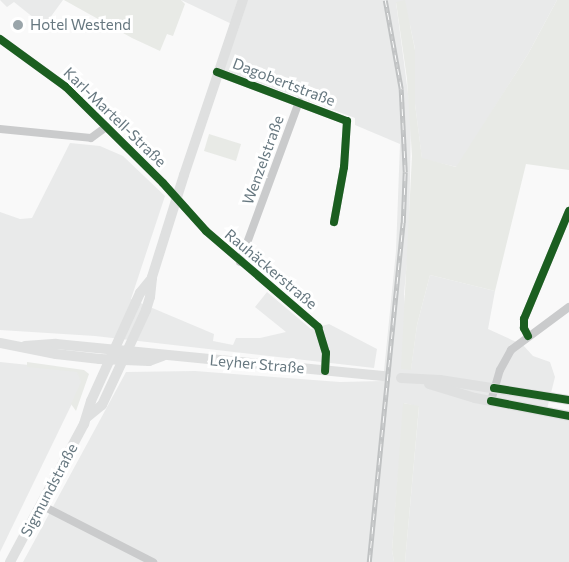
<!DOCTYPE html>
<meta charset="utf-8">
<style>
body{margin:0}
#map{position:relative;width:569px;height:562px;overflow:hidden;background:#f9f9f9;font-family:Commissioner,sans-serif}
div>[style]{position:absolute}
.built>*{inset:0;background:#e9eaea}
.green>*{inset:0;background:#e8eae6}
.minor>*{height:8px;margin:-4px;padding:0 4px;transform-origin:4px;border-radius:4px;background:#cacbcc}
.major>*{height:10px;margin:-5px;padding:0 5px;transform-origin:5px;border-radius:5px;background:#dfe0e0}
.rail>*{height:4.5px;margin-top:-2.25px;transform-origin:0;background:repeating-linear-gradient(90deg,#fff 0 7px,#c0c2c3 0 14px);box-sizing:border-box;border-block:2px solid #c0c2c3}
.cycleway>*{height:8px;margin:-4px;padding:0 4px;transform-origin:4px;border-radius:4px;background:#1b5e20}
.dots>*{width:16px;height:16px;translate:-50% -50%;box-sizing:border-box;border:3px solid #fff;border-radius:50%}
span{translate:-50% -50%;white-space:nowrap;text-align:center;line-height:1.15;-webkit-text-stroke:6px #fff;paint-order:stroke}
.poi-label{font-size:15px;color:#677880}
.left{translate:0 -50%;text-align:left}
.street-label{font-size:15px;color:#677880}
</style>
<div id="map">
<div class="built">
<div style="clip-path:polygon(0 0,63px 0,44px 26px,14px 2px,7px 7px)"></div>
<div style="clip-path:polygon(181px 0,557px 0,528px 54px,457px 167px,422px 159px,415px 104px,415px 49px,410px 25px,396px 2px,411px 116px,409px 242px,404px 294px,411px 369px,417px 325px,430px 275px,495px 291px,488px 329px,523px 345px,533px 356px,550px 362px,555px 377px,547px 409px,569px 413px,569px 562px,405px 562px,419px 407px,404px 403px,392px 550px,394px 562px,23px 562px,126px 372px,195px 371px,340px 382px,383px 381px,396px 251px,400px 144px,355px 125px,355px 118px,221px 69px,236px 26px)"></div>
<div style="clip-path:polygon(70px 143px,100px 146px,123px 156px,165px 196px,131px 299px,214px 334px,213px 341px,233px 345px,236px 338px,260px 338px,286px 332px,255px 307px,267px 292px,311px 329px,329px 324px,377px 349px,374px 368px,95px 336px,0 330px,0 212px,20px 219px,32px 218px)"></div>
<div style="clip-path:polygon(0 362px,77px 370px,82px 383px,0 552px)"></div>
</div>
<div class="green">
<div style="clip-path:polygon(64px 0,181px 0,185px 4px,173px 36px,167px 34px,160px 51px,132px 38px)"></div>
<div style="clip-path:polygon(405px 0,415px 50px,415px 104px,422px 158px,456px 167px,528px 54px,557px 0,569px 0,569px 170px,526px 164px,495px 291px,430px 275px,417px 325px,411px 370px,401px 369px,412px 156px,407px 79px,396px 2px)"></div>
<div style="clip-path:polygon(209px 134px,241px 144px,236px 161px,204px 151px)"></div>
<div style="clip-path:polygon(27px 362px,84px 370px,89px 374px,76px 411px,71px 404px,81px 382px,77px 372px,27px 367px)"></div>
<div style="clip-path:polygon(403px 403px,419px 406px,405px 562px,394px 562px,392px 550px)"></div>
</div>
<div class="minor">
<div style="left:0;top:39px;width:82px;rotate:36deg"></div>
<div style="left:66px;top:87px;width:136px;rotate:44.7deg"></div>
<div style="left:163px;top:183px;width:64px;rotate:48.1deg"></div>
<div style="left:206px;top:231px;width:148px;rotate:40.6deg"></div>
<div style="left:318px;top:327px;width:27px;rotate:73deg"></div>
<div style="left:326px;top:353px;width:18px;rotate:93deg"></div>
<div style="left:217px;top:72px;width:139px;rotate:20.7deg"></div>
<div style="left:347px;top:121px;width:46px;rotate:93.7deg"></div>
<div style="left:344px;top:167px;width:56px;rotate:100.3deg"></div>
<div style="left:0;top:129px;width:91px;rotate:5.6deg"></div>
<div style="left:91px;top:138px;width:19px;rotate:-36deg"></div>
<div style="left:240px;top:262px;width:171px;rotate:-69.8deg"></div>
<div style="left:528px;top:336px;width:9px;rotate:-117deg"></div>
<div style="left:524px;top:328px;width:9px;rotate:-90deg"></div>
<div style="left:524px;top:319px;width:117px;rotate:-67.4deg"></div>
<div style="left:491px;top:401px;width:32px;rotate:-74deg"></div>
<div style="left:500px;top:370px;width:23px;rotate:-61deg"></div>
<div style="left:511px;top:350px;width:72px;rotate:-36.6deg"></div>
<div style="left:41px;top:505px;width:126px;rotate:27deg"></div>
</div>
<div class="major">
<div style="left:0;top:343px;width:57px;rotate:11.1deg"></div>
<div style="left:56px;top:354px;width:44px;rotate:6.5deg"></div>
<div style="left:100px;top:359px;width:49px;rotate:2.3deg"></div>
<div style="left:149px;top:361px;width:15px;rotate:-20deg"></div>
<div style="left:25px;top:346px;width:31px;rotate:-4deg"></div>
<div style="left:56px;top:344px;width:331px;rotate:5.6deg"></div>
<div style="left:401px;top:378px;width:39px;rotate:3deg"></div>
<div style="left:440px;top:380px;width:131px;rotate:8.8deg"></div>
<div style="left:429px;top:384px;width:48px;rotate:16.9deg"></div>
<div style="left:475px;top:398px;width:96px;rotate:10.8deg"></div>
<div style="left:87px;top:417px;width:19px;rotate:-39deg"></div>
<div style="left:102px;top:405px;width:105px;rotate:-65.1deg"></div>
<div style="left:146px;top:310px;width:14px;rotate:-73deg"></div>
<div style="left:150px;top:297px;width:20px;rotate:-84deg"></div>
<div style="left:152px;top:277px;width:107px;rotate:-72.6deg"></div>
<div style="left:184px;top:175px;width:185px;rotate:-71.4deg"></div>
<div style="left:10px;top:562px;width:157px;rotate:-61.8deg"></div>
<div style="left:84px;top:424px;width:24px;rotate:-73deg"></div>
<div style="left:91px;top:401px;width:119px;rotate:-65.6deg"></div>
<div style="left:140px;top:293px;width:19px;rotate:-51deg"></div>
</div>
<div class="rail">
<div style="left:369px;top:562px;width:341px;rotate:-84.3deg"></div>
<div style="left:403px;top:223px;width:51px;rotate:-87.8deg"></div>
<div style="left:405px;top:172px;width:83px;rotate:-92.8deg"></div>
<div style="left:401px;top:89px;width:90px;rotate:-100.2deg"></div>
</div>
<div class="cycleway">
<div style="left:0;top:39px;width:82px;rotate:36deg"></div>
<div style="left:66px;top:87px;width:136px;rotate:44.7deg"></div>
<div style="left:163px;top:183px;width:64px;rotate:48.1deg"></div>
<div style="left:206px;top:231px;width:148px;rotate:40.6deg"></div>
<div style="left:318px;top:327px;width:27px;rotate:73deg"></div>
<div style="left:326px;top:353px;width:18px;rotate:93deg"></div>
<div style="left:217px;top:72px;width:139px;rotate:20.7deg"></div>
<div style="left:347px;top:121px;width:46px;rotate:93.7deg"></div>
<div style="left:344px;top:167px;width:56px;rotate:100.3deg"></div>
<div style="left:528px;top:336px;width:9px;rotate:-117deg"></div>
<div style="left:524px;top:328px;width:9px;rotate:-90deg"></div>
<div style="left:524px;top:319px;width:117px;rotate:-67.4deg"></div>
<div style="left:494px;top:388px;width:76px;rotate:9.1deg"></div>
<div style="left:491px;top:401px;width:79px;rotate:10.9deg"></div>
</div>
<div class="dots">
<div style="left:18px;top:25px;background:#9aa5aa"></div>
</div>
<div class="poi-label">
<span class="left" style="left:30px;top:25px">Hotel Westend</span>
</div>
<div class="street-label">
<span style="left:284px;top:82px;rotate:21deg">Dagobertstraße</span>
<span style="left:115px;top:117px;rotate:44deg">Karl-Martell-Straße</span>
<span style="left:263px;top:160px;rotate:-70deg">Wenzelstraße</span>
<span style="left:271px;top:269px;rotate:40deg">Rauhäckerstraße</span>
<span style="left:257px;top:364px;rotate:5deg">Leyher Straße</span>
<span style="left:49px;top:490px;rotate:-62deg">Sigmundstraße</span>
</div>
</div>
